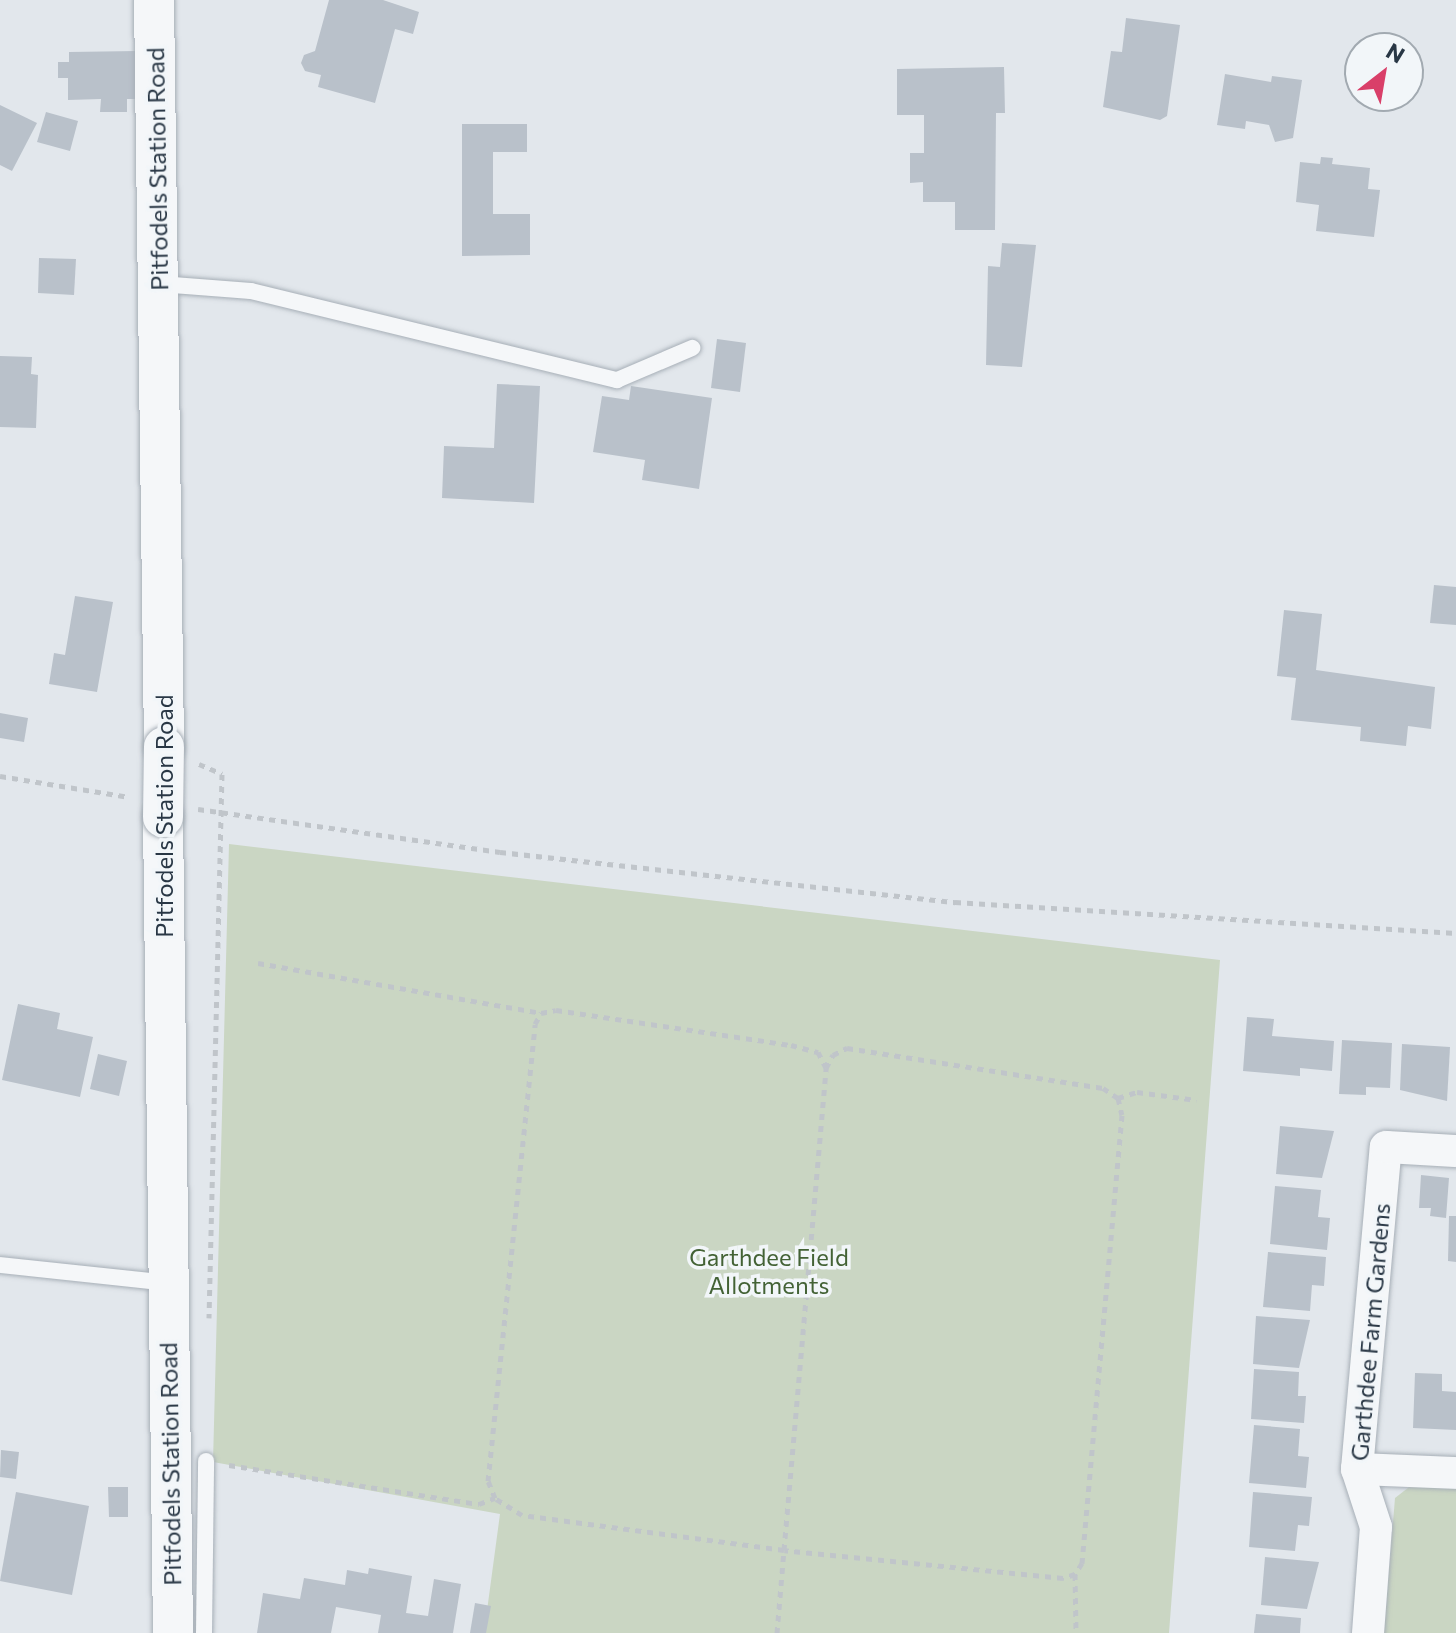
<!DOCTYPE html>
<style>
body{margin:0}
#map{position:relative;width:1456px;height:1633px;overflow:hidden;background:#e2e7ec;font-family:Commissioner,sans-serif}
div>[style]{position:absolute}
.green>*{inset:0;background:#cad6c3}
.building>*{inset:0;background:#b9c1ca}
.path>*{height:5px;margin-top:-2.5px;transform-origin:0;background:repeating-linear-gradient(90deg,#c0c5ca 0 6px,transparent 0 12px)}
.roads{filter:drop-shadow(0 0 2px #a7afb7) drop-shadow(0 0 2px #a7afb7)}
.service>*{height:16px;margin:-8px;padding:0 8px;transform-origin:8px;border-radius:8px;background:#f5f7f9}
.minor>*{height:32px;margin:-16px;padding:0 16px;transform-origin:16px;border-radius:16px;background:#f5f7f9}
.tertiary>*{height:40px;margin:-20px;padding:0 20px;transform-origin:20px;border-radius:20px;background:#f5f7f9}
.bridges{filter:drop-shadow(0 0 2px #a7afb7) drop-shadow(0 0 2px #a7afb7)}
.tertiary-bridge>*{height:40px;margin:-20px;padding:0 20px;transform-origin:20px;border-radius:20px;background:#f5f7f9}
span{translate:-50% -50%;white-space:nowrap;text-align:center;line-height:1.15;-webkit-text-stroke:7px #f2f6f9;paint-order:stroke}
.street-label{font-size:24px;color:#293745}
.park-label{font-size:24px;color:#436235}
.north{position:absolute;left:1344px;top:32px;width:80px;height:80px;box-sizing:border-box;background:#f2f6f9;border:2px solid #a2aab1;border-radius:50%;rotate:31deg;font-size:22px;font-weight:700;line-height:32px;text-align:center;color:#293745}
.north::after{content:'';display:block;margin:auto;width:28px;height:36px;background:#d93f69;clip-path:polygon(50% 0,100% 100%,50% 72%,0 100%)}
</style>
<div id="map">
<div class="green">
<div style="clip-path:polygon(229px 844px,1220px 960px,1169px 1633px,484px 1633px,500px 1514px,213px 1462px)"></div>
<div style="clip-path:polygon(1413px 1484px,1456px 1485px,1456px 1633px,1384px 1633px,1395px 1498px)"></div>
</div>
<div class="building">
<div style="clip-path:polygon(329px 0,383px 0,419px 12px,413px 34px,395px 29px,375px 103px,318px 87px,321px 75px,305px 71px,301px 63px,304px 55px,315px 51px)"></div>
<div style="clip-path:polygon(1126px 18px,1180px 25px,1167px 116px,1160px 120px,1103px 107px,1111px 51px,1122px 52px)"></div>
<div style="clip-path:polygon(137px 51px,137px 99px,127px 99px,127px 112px,100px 112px,101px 99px,68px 100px,68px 78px,58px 78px,58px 62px,69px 62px,69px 52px)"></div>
<div style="clip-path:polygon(1004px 67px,1005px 113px,996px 113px,995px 230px,955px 230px,955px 202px,923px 202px,923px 182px,910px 183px,910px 153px,924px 153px,924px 115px,897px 115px,897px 69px)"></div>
<div style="clip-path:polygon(1225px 74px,1271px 82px,1272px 76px,1302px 80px,1293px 138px,1275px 142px,1269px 125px,1246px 121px,1245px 129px,1217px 125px)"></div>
<div style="clip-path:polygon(0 105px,37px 123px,12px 171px,0 165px)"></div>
<div style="clip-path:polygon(46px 112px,78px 121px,70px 151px,37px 142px)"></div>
<div style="clip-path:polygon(462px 124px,527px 124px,527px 152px,493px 152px,493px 214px,530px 214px,530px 255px,462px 256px)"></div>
<div style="clip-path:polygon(1321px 157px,1333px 158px,1332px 164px,1370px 168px,1368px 189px,1380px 190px,1374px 237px,1316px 231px,1319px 205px,1296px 202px,1300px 162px,1320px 164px)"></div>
<div style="clip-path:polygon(1002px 243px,1036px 245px,1022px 367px,986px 365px,988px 266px,1000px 267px)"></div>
<div style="clip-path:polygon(39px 258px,76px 259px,74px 295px,38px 293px)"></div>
<div style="clip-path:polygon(717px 339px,746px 343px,740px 392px,711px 388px)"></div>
<div style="clip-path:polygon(0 356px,32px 357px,31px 374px,38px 375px,36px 428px,0 427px)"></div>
<div style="clip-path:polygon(497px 384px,540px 386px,534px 503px,442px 498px,444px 446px,494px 448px)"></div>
<div style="clip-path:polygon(631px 386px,712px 398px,699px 489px,642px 480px,645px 460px,593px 452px,602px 396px,629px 400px)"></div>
<div style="clip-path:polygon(1434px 585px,1456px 587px,1456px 625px,1430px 623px)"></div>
<div style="clip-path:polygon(75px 596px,113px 602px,97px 692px,49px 684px,54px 653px,65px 655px)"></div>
<div style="clip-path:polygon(1284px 610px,1322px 614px,1316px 670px,1435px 687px,1431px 729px,1408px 726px,1406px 746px,1360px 741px,1361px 727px,1291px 720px,1296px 678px,1277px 676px)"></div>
<div style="clip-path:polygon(0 713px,28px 718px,24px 742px,0 738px)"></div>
<div style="clip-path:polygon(18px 1004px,60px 1013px,57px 1029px,93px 1037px,80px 1097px,2px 1080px)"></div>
<div style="clip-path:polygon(1247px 1017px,1274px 1019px,1272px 1036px,1334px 1041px,1332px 1071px,1300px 1068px,1300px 1076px,1243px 1071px)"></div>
<div style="clip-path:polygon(1342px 1040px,1392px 1043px,1390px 1088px,1366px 1087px,1366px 1095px,1339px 1094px)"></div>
<div style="clip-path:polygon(1402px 1044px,1450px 1047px,1447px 1101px,1400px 1090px)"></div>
<div style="clip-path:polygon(98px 1054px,127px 1061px,119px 1096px,90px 1089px)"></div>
<div style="clip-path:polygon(1280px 1126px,1334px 1131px,1322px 1178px,1276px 1174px)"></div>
<div style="clip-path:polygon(1421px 1175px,1449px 1178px,1446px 1218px,1430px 1216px,1431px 1208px,1419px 1208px)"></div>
<div style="clip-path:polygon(1275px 1186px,1321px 1190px,1318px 1217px,1330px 1218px,1327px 1250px,1270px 1244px)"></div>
<div style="clip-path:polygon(1449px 1216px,1456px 1216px,1456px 1262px,1448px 1261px)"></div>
<div style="clip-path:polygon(1268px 1252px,1326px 1257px,1324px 1286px,1312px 1285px,1310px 1311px,1263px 1307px)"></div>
<div style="clip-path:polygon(1256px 1316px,1310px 1320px,1299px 1368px,1253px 1364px)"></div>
<div style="clip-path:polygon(1254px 1369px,1299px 1372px,1298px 1396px,1306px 1396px,1304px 1423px,1251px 1419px)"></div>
<div style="clip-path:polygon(1415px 1373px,1442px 1374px,1442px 1391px,1456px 1392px,1456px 1430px,1413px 1428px)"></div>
<div style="clip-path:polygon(1254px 1425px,1300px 1429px,1298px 1456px,1309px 1457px,1306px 1488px,1249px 1483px)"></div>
<div style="clip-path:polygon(1px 1450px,19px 1452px,16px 1479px,0 1477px)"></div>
<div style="clip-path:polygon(108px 1487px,128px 1487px,128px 1517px,109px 1517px)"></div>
<div style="clip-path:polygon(16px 1492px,89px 1506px,72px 1595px,0 1581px)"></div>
<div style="clip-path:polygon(1253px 1492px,1312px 1497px,1309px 1526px,1298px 1525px,1295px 1551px,1249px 1547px)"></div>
<div style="clip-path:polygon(1265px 1557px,1319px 1562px,1307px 1609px,1261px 1605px)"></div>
<div style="clip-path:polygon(369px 1568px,412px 1576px,406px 1613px,428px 1616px,434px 1579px,461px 1584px,453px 1633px,378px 1633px,381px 1615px,336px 1607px,331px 1633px,257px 1633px,263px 1593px,300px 1599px,304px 1578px,345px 1585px,347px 1570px,368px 1574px)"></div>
<div style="clip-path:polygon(475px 1603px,491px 1606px,486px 1633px,470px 1633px)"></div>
<div style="clip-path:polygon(1256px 1614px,1301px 1618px,1300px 1633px,1254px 1633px)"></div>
</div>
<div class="path">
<div style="left:199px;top:764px;width:25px;rotate:23deg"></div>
<div style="left:222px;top:774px;width:544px;rotate:91.37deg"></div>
<div style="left:0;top:776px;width:131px;rotate:9.2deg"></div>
<div style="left:198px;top:809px;width:305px;rotate:8.1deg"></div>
<div style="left:500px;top:852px;width:458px;rotate:6.3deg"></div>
<div style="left:955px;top:902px;width:502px;rotate:3.54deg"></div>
<div style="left:258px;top:963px;width:287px;rotate:10deg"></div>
<div style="left:1118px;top:1098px;width:20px;rotate:-18deg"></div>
<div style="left:1137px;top:1092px;width:60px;rotate:7.7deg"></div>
<div style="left:229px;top:1465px;width:253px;rotate:8.9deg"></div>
<div style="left:479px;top:1504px;width:17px;rotate:-21deg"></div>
<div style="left:1075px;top:1574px;width:59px;rotate:89deg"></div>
<div style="left:777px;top:1633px;width:83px;rotate:-85.2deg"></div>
<div style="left:784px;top:1550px;width:484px;rotate:-85deg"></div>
<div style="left:826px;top:1068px;width:15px;rotate:-62deg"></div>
<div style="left:833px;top:1055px;width:16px;rotate:-27deg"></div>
<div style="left:847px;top:1048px;width:259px;rotate:8.9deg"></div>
<div style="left:1103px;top:1088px;width:18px;rotate:34deg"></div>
<div style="left:1118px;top:1098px;width:17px;rotate:77deg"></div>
<div style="left:1122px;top:1115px;width:450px;rotate:95.1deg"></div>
<div style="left:1082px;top:1563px;width:13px;rotate:122deg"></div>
<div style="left:1075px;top:1574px;width:13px;rotate:162deg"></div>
<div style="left:1063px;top:1578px;width:280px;rotate:-174.3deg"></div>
<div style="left:784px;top:1550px;width:264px;rotate:-172.4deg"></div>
<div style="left:522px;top:1515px;width:32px;rotate:-148deg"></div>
<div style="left:495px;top:1498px;width:18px;rotate:-112deg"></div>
<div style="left:488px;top:1481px;width:459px;rotate:-84.1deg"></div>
<div style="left:535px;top:1024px;width:13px;rotate:-61deg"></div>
<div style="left:541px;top:1013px;width:15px;rotate:-11deg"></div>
<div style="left:556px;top:1010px;width:238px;rotate:8.5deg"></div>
<div style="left:791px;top:1045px;width:28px;rotate:15deg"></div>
<div style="left:818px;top:1052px;width:18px;rotate:63deg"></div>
</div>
<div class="roads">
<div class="service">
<div style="left:160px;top:284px;width:91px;rotate:4.4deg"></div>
<div style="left:251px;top:291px;width:377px;rotate:13.7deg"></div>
<div style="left:617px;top:380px;width:82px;rotate:-23.1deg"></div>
<div style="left:0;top:1265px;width:169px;rotate:6.1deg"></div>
<div style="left:204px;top:1633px;width:172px;rotate:-89.3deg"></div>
</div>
<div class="minor">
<div style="left:1357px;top:1469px;width:99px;rotate:2.3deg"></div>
<div style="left:1368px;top:1633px;width:106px;rotate:-85.7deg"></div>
<div style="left:1376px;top:1527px;width:61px;rotate:-108.1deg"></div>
<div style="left:1357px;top:1469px;width:323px;rotate:-84.9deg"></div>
<div style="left:1386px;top:1147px;width:70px;rotate:3.3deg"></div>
</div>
<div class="tertiary">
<div style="left:154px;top:0;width:747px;rotate:89.23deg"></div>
<div style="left:163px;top:817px;width:816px;rotate:89.3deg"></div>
</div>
</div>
<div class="bridges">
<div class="tertiary-bridge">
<div style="left:163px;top:817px;width:70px;rotate:-89.2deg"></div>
</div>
</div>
<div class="street-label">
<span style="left:157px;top:169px;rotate:-91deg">Pitfodels Station Road</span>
<span style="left:164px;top:816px;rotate:-90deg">Pitfodels Station Road</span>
<span style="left:1370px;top:1332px;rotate:-85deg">Garthdee Farm Gardens</span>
<span style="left:170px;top:1464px;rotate:-91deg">Pitfodels Station Road</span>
</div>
<div class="park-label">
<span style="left:769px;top:1271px">Garthdee Field<br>Allotments</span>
</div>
<div class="north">N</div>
</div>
